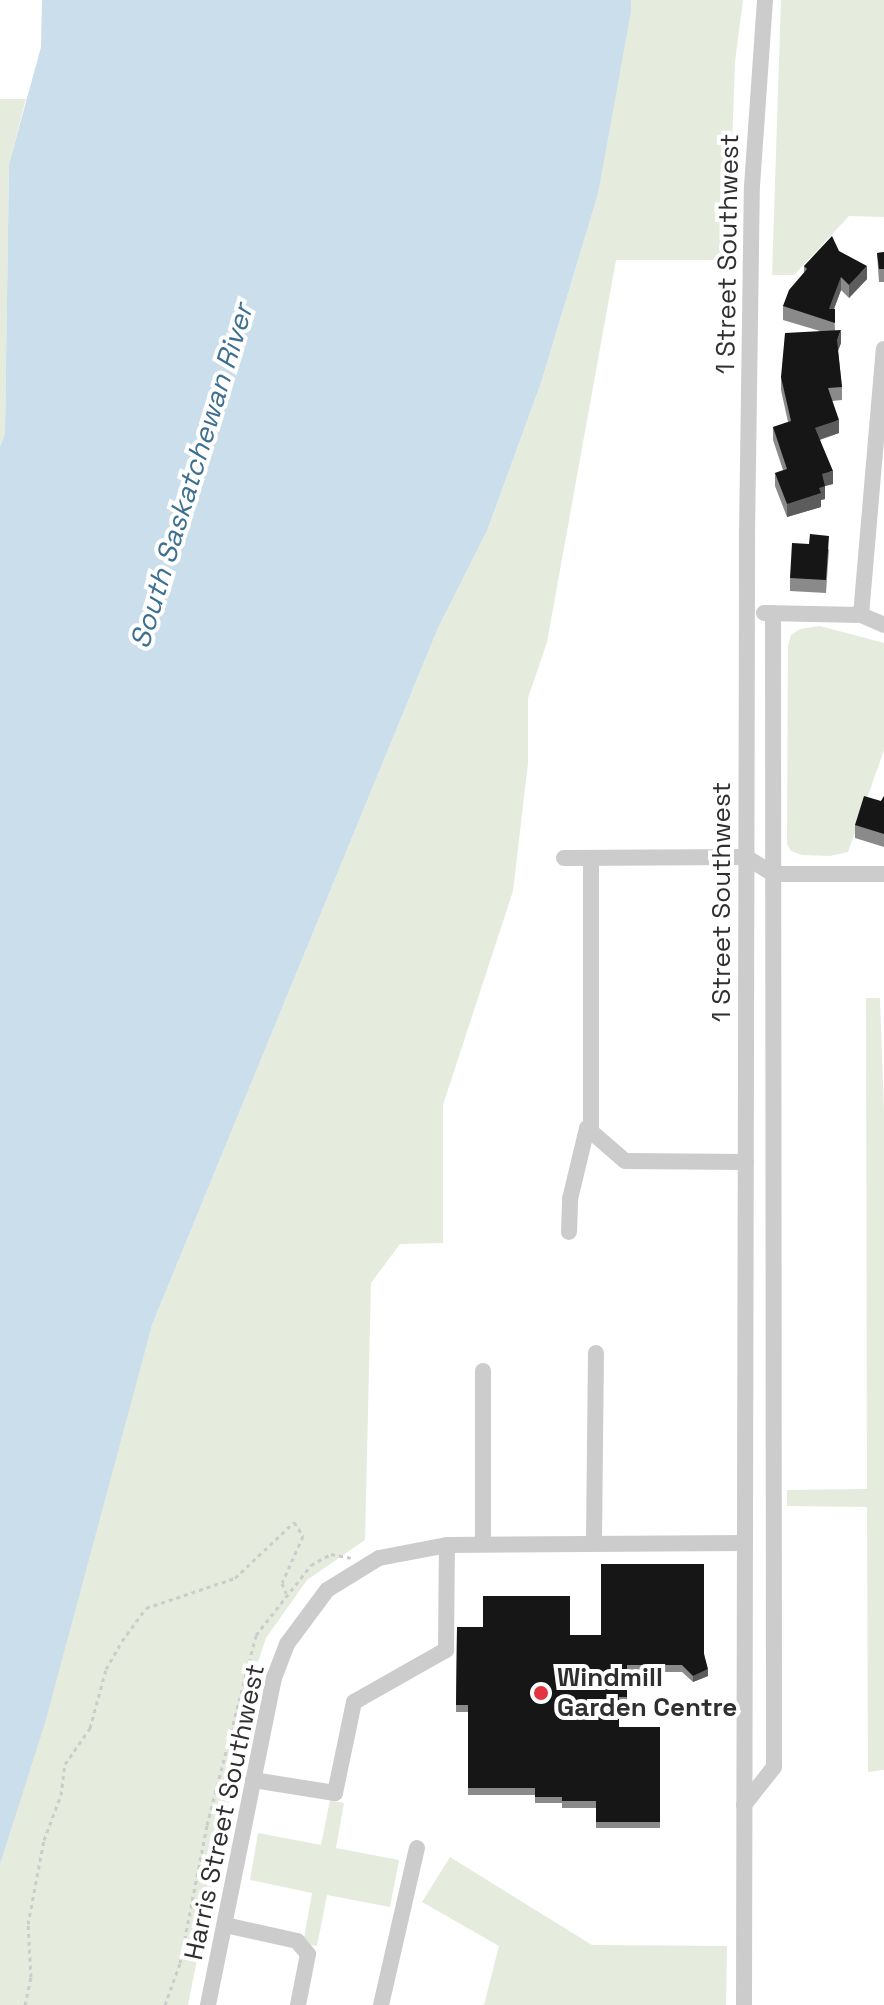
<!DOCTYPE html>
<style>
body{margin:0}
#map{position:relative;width:884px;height:2005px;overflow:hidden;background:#fff;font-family:"Space Grotesk",sans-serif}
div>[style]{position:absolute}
.green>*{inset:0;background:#e5ecdd}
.water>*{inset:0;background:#cadeec}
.path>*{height:3px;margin-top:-1.5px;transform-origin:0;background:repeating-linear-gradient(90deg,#ccc 0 4px,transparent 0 8px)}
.minor>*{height:16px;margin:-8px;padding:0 8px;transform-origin:8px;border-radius:8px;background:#ccc}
.wall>*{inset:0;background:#8a8a8a}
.shaded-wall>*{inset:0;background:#5c5c5c}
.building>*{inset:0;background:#161616}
.dots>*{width:22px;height:22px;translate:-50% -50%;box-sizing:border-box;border:4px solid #fff;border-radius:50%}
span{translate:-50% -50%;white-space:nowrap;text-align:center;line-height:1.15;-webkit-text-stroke:8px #fff;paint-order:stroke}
.street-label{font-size:26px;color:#2f2f2f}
.poi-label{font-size:26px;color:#2f2f2f;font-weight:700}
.left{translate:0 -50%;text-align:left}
.water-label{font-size:28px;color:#3d7091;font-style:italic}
</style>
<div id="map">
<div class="green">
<div style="clip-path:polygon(630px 0,743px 0,735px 62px,728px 260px,616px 260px,547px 642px,528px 698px,528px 763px,513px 891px,443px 1105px,443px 1243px,400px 1244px,371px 1283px,365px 1540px,307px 1580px,266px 1638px,255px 1671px,188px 2005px,0 2005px,0 1863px,152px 1325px,438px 628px,487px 531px,541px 383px,598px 194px)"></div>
<div style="clip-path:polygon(781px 0,884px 0,884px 217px,849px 216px,794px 275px,772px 275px)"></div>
<div style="clip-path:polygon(0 99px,26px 99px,9px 164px,5px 433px,0 447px)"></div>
<div style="clip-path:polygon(820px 626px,884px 643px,884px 750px,848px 852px,830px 856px,802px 855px,791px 851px,787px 844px,788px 646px,791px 635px,800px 629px)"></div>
<div style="clip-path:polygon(866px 998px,880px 998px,884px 1112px,884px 1770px,868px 1772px,867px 1507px,787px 1506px,787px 1490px,867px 1489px)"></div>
<div style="clip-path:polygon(330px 1800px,344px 1803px,336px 1848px,399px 1860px,390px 1907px,327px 1895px,317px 1946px,303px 1944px,312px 1893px,250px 1880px,258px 1833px,321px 1845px)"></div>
<div style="clip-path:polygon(450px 1857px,592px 1945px,727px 1946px,726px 2005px,484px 2005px,499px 1946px,422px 1902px)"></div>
</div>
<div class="water">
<div style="clip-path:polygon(42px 0,631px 0,631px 11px,598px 194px,541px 383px,487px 531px,438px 628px,152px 1325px,45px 1723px,0 1864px,0 447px,5px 433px,9px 164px,41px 47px)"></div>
</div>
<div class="path">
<div style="left:25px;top:2005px;width:29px;rotate:-78deg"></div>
<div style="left:31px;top:1977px;width:53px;rotate:-93.2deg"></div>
<div style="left:28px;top:1924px;width:86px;rotate:-79.2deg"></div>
<div style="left:44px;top:1840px;width:48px;rotate:-69.3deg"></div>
<div style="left:61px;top:1795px;width:31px;rotate:-83deg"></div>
<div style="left:65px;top:1764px;width:44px;rotate:-55.2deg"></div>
<div style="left:90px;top:1728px;width:61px;rotate:-74.8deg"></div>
<div style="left:106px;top:1669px;width:32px;rotate:-60deg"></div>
<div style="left:122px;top:1641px;width:41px;rotate:-54deg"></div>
<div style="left:146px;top:1608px;width:94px;rotate:-18.6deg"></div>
<div style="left:235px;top:1578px;width:81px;rotate:-43.5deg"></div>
<div style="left:294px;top:1522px;width:17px;rotate:57deg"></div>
<div style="left:303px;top:1536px;width:51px;rotate:114.1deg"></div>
<div style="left:282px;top:1583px;width:11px;rotate:68deg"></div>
<div style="left:165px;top:2005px;width:45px;rotate:-70.3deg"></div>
<div style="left:180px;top:1963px;width:141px;rotate:-78.9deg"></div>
<div style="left:207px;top:1825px;width:196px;rotate:-75.5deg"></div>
<div style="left:256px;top:1635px;width:89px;rotate:-51.8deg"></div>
<div style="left:311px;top:1565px;width:23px;rotate:-29deg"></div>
<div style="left:331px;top:1554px;width:21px;rotate:11deg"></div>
</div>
<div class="minor">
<div style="left:764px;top:613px;width:97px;rotate:1.2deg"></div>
<div style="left:861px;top:615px;width:25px;rotate:23deg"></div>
<div style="left:861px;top:615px;width:267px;rotate:-85.1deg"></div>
<div style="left:564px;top:858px;width:182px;rotate:-0.3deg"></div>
<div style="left:746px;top:857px;width:32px;rotate:32deg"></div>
<div style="left:773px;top:874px;width:111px"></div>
<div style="left:591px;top:859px;width:273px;rotate:90deg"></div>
<div style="left:569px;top:1232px;width:33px;rotate:-88deg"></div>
<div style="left:570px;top:1199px;width:73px;rotate:-76.5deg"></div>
<div style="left:587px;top:1128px;width:50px;rotate:41deg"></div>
<div style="left:625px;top:1161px;width:121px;rotate:0.5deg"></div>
<div style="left:483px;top:1371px;width:172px;rotate:90deg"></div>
<div style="left:594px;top:1541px;width:188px;rotate:-89.4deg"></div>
<div style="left:253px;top:1780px;width:83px;rotate:9deg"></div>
<div style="left:335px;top:1793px;width:93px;rotate:-78.2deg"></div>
<div style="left:354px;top:1702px;width:106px;rotate:-29.5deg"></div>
<div style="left:446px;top:1650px;width:105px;rotate:-89.5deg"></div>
<div style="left:744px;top:1805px;width:48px;rotate:-51.7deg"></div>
<div style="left:774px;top:1767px;width:1154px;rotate:-90.05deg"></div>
<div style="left:225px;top:1925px;width:74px;rotate:12.5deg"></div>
<div style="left:297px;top:1941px;width:17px;rotate:50deg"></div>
<div style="left:308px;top:1954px;width:52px;rotate:101.1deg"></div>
<div style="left:208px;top:2005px;width:334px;rotate:-78.6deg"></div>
<div style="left:274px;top:1678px;width:36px;rotate:-69deg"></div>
<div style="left:287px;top:1644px;width:67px;rotate:-53.5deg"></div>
<div style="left:327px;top:1590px;width:61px;rotate:-31.6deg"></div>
<div style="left:379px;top:1558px;width:69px;rotate:-10.8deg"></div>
<div style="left:447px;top:1545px;width:298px;rotate:-0.4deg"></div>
<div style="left:381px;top:2005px;width:161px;rotate:-77.1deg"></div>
<div style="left:744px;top:2005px;width:1470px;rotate:-89.88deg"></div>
<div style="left:747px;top:535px;width:349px;rotate:-89.2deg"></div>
<div style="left:752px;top:186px;width:186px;rotate:-86deg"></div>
</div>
<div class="wall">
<div style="clip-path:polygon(839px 251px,867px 279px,849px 298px,841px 290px,834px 309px,835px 330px,841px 343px,838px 351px,842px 387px,842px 400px,832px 401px,839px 433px,820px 440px,833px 484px,825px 486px,825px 499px,821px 500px,821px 507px,787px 517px,775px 486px,775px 473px,783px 470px,773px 440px,773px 427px,788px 422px,781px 390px,781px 377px,820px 331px,783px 320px,783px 306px,804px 273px,804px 266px)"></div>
<div style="clip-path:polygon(884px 252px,884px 282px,879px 282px,877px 253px)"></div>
<div style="clip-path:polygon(829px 549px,826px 593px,790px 591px,790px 578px)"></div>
<div style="clip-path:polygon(884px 796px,884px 847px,855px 838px,855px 825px,881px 801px)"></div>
<div style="clip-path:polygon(457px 1627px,570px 1635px,704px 1654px,708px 1676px,693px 1682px,682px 1672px,627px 1672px,627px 1704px,619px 1704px,619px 1727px,660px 1727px,660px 1828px,596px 1828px,596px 1808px,562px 1808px,562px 1803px,535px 1803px,535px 1795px,468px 1795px,468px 1712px,456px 1712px)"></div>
</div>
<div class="shaded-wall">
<div style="clip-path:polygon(867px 266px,867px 279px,849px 298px,849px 285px)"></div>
<div style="clip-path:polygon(841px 277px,841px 290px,829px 322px,829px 309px)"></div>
<div style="clip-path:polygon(841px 330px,841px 343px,837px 353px,837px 340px)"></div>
<div style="clip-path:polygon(839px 420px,839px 433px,815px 441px,815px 428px)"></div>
<div style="clip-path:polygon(833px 471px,833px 484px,825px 486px,825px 499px,821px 500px,821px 507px,787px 517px,787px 504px,819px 488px,822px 474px)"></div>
<div style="clip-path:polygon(708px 1669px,708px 1676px,693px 1682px,693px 1676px)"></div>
</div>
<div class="building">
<div style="clip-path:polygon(832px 236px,839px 251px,867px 266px,849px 285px,841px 277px,829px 309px,835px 309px,835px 323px,783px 306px,789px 290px,807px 269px,804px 266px)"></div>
<div style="clip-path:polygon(884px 252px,884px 269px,879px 269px,877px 253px)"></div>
<div style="clip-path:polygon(841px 330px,837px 340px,842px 387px,828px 388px,839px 420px,815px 428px,833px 471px,822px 474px,825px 486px,819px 488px,821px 493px,787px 504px,775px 473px,787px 469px,773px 427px,791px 421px,781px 377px,785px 333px)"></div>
<div style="clip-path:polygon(810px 534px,829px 536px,826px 580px,790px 578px,792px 543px,809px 544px)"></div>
<div style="clip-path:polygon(864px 796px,881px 801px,884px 796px,884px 834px,855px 825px)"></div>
<div style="clip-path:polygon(601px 1564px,704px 1564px,704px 1654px,708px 1669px,693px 1676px,682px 1665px,627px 1665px,627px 1697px,619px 1697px,619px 1727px,660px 1727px,660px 1822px,596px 1822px,596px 1801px,562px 1801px,562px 1797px,535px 1797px,535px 1788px,468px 1788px,468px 1705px,456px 1705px,457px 1627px,483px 1627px,483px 1596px,570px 1596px,570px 1635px,601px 1635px)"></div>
</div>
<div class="dots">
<div style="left:541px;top:1693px;background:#e33440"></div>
</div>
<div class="street-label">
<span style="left:728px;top:254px;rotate:-89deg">1 Street Southwest</span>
<span style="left:722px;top:902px;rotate:-90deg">1 Street Southwest</span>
<span style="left:225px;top:1812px;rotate:-78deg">Harris Street Southwest</span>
</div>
<div class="poi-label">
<span class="left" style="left:557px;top:1693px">Windmill<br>Garden Centre</span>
</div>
<div class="water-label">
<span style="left:191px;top:476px;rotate:-73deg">South Saskatchewan River</span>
</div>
</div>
